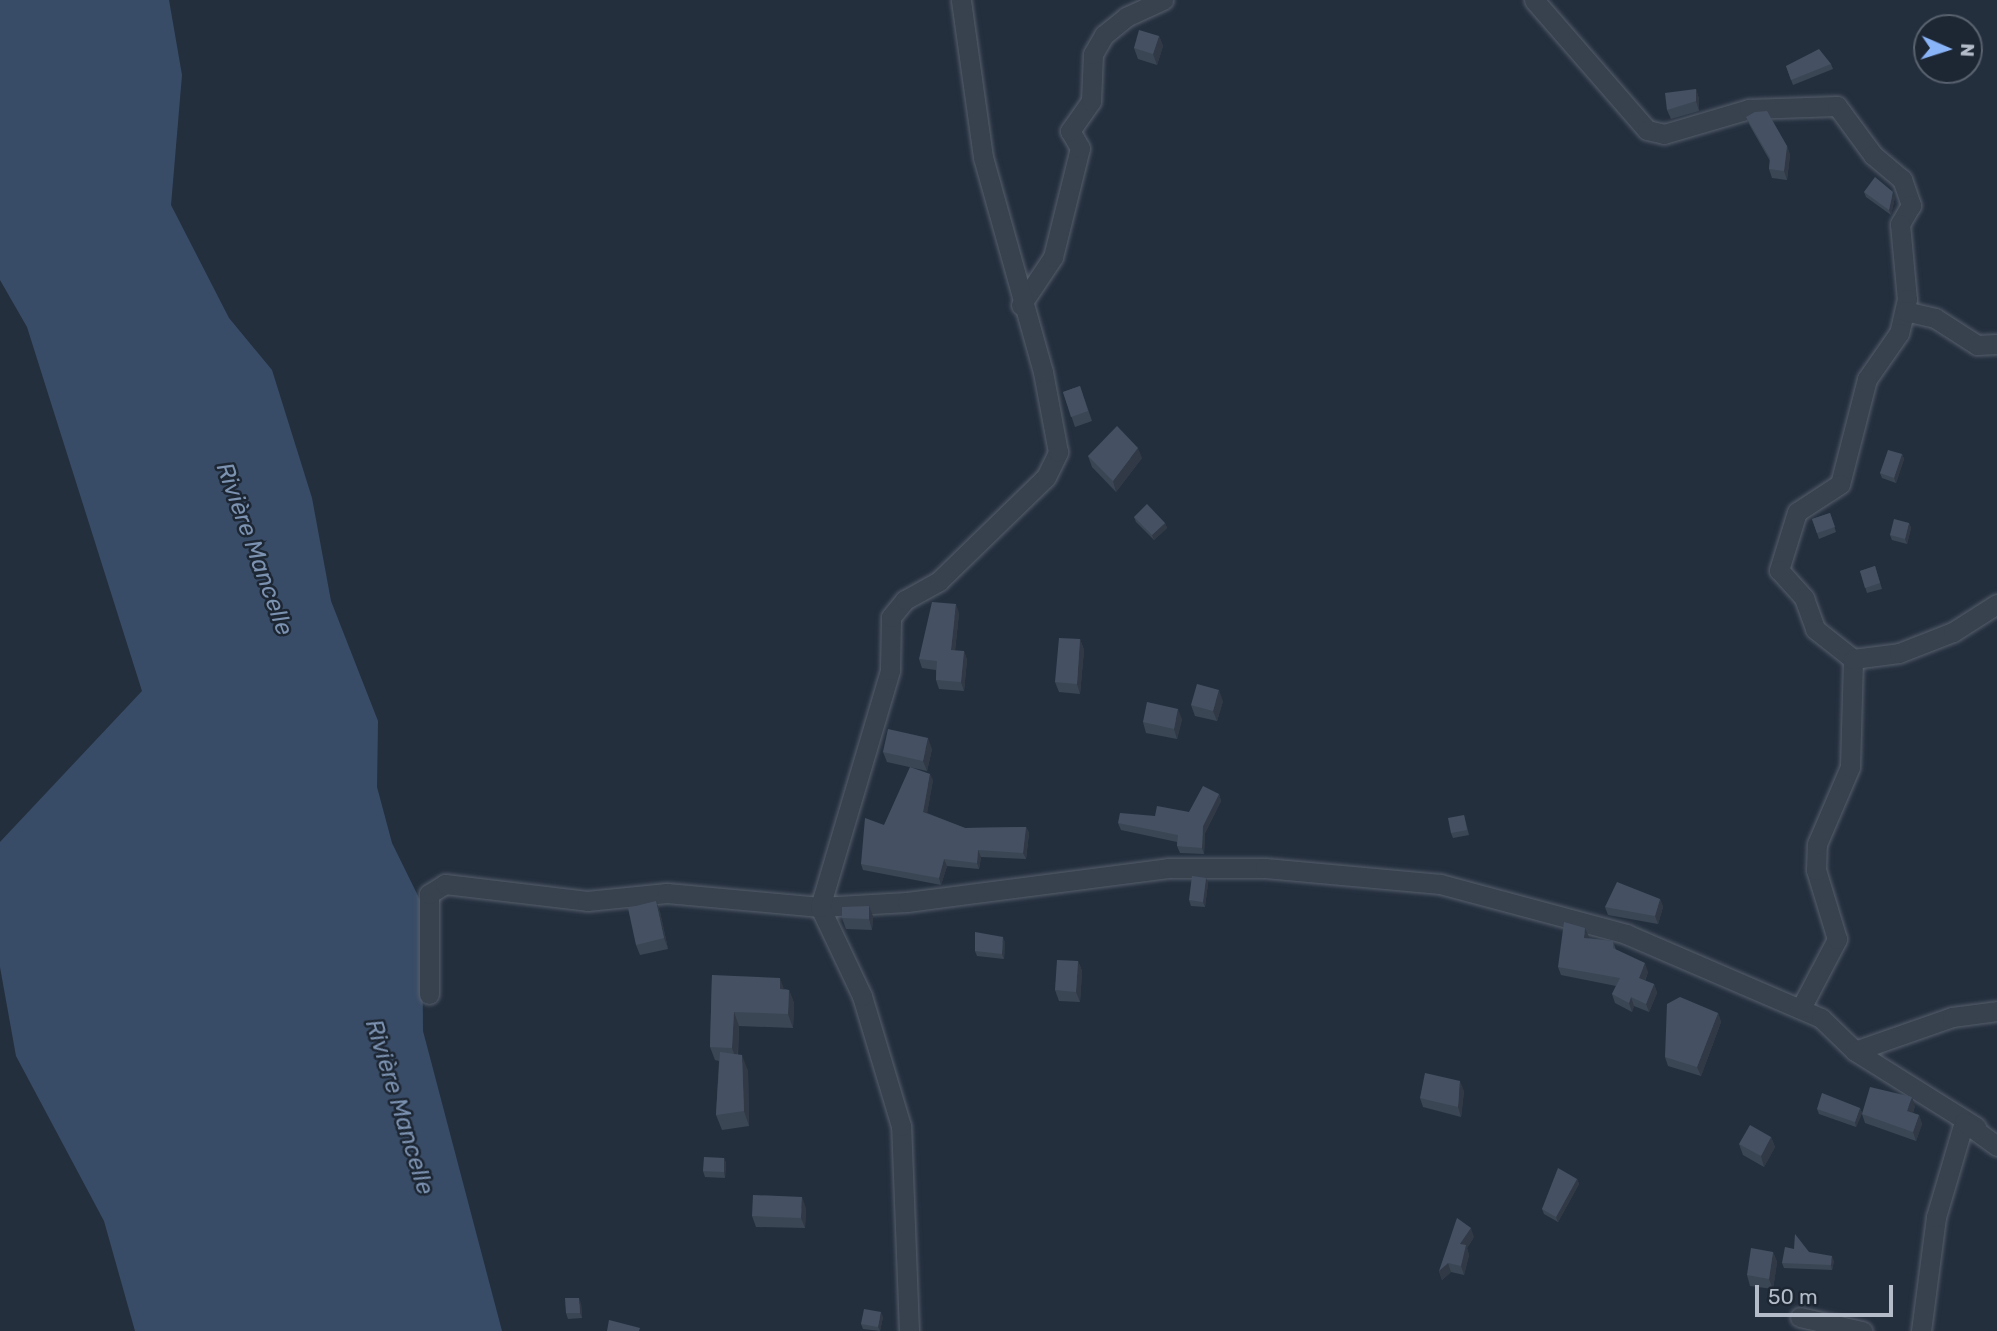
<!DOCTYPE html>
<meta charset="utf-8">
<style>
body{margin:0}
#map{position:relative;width:1997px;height:1331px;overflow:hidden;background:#242f3e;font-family:Rubik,sans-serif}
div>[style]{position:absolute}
.water>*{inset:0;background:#394c67}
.roads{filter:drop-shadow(0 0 2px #565f6c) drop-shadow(0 0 2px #565f6c)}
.street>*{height:19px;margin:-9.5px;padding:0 9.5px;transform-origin:9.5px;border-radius:9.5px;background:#38414e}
.wall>*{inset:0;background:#3b4654}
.shaded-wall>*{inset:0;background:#303945}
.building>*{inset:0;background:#455162}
span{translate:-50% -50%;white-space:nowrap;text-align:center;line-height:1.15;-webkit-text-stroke:5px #1d2633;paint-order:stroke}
.water-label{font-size:24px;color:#7c92b1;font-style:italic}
.north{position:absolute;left:1913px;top:14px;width:70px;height:70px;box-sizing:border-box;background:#1d2633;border:2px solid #59626f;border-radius:50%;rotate:93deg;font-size:19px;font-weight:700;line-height:28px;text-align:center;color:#b4bcc9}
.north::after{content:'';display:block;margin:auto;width:24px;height:32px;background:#8ab4f8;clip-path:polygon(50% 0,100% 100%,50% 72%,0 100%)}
.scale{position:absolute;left:1755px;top:1285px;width:138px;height:32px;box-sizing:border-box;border:4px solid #b4bcc9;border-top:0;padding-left:9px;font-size:21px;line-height:24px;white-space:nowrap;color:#b4bcc9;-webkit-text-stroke:5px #1d2633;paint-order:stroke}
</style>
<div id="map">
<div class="water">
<div style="clip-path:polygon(0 0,169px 0,182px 75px,171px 205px,229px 318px,272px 370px,312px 498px,331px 601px,378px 721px,377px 787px,392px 843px,422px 904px,423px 1031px,502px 1331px,135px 1331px,104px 1221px,16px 1056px,0 967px,0 842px,142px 691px,27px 327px,0 280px)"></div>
</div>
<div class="roads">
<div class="street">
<div style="left:1534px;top:0;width:172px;rotate:49deg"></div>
<div style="left:1647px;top:130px;width:17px;rotate:13deg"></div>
<div style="left:1664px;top:134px;width:89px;rotate:-16.4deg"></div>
<div style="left:1749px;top:109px;width:88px;rotate:-2deg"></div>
<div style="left:1837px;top:106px;width:61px;rotate:53.7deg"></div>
<div style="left:1873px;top:155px;width:38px;rotate:40deg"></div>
<div style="left:1902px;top:179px;width:28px;rotate:71deg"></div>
<div style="left:1911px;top:205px;width:22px;rotate:120deg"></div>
<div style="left:1900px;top:224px;width:75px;rotate:84.7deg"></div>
<div style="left:1907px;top:299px;width:35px;rotate:103deg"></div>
<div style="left:1899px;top:333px;width:56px;rotate:124.8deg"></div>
<div style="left:1867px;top:379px;width:108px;rotate:104.4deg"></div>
<div style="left:1840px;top:484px;width:51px;rotate:146.9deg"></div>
<div style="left:1797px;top:512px;width:61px;rotate:107.2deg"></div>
<div style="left:1779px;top:570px;width:38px;rotate:48deg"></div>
<div style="left:1804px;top:598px;width:33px;rotate:70deg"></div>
<div style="left:1815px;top:629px;width:48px;rotate:38.3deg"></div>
<div style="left:1021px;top:305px;width:58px;rotate:-56.3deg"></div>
<div style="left:1053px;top:257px;width:112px;rotate:-76.1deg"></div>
<div style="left:1080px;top:148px;width:20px;rotate:-120deg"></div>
<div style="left:1070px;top:131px;width:37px;rotate:-55deg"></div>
<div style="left:1091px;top:101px;width:47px;rotate:-87.6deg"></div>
<div style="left:1093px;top:54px;width:22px;rotate:-60deg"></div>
<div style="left:1104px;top:35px;width:28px;rotate:-39deg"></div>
<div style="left:1126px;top:17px;width:41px;rotate:-24.7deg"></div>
<div style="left:1905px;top:311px;width:31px;rotate:13deg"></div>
<div style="left:1935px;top:318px;width:50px;rotate:32.7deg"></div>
<div style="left:1977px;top:345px;width:20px;rotate:-3deg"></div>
<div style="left:429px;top:994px;width:100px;rotate:-90deg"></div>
<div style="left:429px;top:894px;width:19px;rotate:-32deg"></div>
<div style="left:445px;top:884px;width:143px;rotate:6.8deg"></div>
<div style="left:587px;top:901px;width:80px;rotate:-5.7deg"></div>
<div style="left:667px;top:893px;width:154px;rotate:5.2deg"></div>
<div style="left:820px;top:907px;width:87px;rotate:-3.3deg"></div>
<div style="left:907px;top:902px;width:263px;rotate:-7.4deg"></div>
<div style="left:1168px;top:868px;width:97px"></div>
<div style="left:1265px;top:868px;width:176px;rotate:5.2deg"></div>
<div style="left:1440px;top:884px;width:193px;rotate:15deg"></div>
<div style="left:1626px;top:934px;width:212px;rotate:23.3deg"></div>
<div style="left:1821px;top:1018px;width:47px;rotate:44.1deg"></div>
<div style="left:1855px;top:1051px;width:103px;rotate:-19.3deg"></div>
<div style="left:1952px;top:1017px;width:45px;rotate:-7.6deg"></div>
<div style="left:1801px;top:1008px;width:78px;rotate:-62.4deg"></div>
<div style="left:1837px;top:939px;width:72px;rotate:-106.9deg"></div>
<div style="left:1816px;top:870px;width:26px;rotate:-88deg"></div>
<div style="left:1817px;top:844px;width:84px;rotate:-66.8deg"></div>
<div style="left:1850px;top:767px;width:108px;rotate:-88.4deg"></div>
<div style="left:1853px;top:659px;width:46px;rotate:-7.4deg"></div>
<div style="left:1899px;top:653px;width:58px;rotate:-21.3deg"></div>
<div style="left:1953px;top:632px;width:52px;rotate:-32.5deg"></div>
<div style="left:1855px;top:1051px;width:143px;rotate:32.1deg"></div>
<div style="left:1800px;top:1317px;width:64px;rotate:12.7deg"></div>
<div style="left:909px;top:1331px;width:205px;rotate:-92.2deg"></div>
<div style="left:901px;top:1126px;width:136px;rotate:-106.7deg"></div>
<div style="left:862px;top:996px;width:98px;rotate:-115.3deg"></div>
<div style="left:820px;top:907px;width:247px;rotate:-73.5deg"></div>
<div style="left:890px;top:670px;width:53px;rotate:-88.9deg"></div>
<div style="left:891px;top:617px;width:22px;rotate:-51deg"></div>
<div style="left:905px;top:600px;width:39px;rotate:-29deg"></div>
<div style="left:939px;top:581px;width:149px;rotate:-44.2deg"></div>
<div style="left:1046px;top:477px;width:28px;rotate:-64deg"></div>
<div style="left:1058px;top:452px;width:81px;rotate:-100.6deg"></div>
<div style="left:1043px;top:372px;width:223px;rotate:-105.6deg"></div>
<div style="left:983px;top:157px;width:159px;rotate:-98deg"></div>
<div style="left:1921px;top:1331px;width:115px;rotate:-82.5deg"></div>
<div style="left:1936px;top:1217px;width:99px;rotate:-73.6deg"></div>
<div style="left:1964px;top:1122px;width:41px;rotate:36deg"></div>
</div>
</div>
<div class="wall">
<div style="clip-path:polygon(1159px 36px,1163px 46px,1157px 65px,1138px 59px,1134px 48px)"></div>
<div style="clip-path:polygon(1831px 64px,1833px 69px,1793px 85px,1786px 66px)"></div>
<div style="clip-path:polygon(1696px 89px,1699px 99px,1699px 111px,1671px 119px,1667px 110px)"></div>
<div style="clip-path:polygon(1746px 117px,1787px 146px,1790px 155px,1787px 180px,1772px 178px,1769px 169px,1770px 161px,1750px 126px)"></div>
<div style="clip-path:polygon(1864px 192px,1895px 197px,1891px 215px,1866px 197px)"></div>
<div style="clip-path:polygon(1080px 386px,1092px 421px,1075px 427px,1063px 392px)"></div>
<div style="clip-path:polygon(1902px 454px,1904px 459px,1896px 483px,1882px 478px,1880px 473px)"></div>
<div style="clip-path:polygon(1088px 456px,1142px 458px,1116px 492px,1092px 467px)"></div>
<div style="clip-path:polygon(1830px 513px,1836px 532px,1819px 539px,1812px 519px)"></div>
<div style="clip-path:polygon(1134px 517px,1165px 523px,1167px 528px,1154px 540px,1136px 522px)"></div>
<div style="clip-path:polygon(1909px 523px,1911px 528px,1907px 544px,1892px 540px,1890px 535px)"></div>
<div style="clip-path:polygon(1875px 566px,1882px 589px,1867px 593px,1860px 571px)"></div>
<div style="clip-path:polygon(959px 613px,955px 651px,964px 651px,967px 660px,964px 691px,939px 689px,936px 680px,936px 670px,922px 668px,919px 659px)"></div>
<div style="clip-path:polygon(1080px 639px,1084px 650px,1080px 694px,1059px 692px,1055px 682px)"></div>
<div style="clip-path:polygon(1223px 701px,1217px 721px,1195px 716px,1191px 705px)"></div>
<div style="clip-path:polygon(1182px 719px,1177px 739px,1146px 733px,1143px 722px)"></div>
<div style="clip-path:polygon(932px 749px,927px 771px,887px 762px,883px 752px)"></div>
<div style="clip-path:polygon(933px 780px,927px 813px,965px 828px,1026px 827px,1029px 833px,1026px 859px,981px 857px,979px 869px,947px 866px,941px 885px,863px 870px,861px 864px,884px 825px)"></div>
<div style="clip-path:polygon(1219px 794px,1221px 801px,1205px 833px,1204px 854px,1180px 853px,1177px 846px,1177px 842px,1121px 830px,1118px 823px,1155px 816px,1189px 812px)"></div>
<div style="clip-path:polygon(1464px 815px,1469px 835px,1453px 838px,1451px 833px)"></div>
<div style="clip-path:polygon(1206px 878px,1208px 883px,1205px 907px,1191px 906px,1189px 900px)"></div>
<div style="clip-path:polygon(1660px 899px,1663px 907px,1658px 924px,1608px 915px,1605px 907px)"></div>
<div style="clip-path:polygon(656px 901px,660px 912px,668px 949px,640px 955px,636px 945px)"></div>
<div style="clip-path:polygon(873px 916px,872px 930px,846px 929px,842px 918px)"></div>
<div style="clip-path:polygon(1589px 937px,1588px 938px,1613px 941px,1616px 950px,1648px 972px,1645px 981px,1654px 984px,1657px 993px,1649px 1012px,1634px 1006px,1632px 1012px,1615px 1003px,1612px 994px,1616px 986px,1561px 975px,1558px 967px)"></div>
<div style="clip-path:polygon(1005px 942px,1004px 959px,977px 956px,975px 951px)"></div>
<div style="clip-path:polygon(1078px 961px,1082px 971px,1080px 1002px,1059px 1001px,1055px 990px)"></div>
<div style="clip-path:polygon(712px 975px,789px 990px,794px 1003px,793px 1028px,739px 1026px,738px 1055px,748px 1071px,749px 1126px,722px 1130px,716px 1115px,719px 1061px,715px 1060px,710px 1047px)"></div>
<div style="clip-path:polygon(1718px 1013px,1721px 1022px,1701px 1076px,1668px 1066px,1665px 1057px)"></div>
<div style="clip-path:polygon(1464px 1091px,1461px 1117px,1423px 1107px,1420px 1098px)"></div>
<div style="clip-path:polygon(1915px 1106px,1913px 1113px,1919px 1115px,1922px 1124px,1916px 1141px,1865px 1123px,1862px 1114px)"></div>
<div style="clip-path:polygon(1860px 1108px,1862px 1113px,1856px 1127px,1819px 1114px,1817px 1109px)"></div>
<div style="clip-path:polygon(1771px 1137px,1775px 1147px,1764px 1167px,1743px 1155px,1739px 1144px)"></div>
<div style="clip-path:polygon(724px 1158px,726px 1163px,725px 1178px,705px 1177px,703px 1171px)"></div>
<div style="clip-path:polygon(1577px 1179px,1579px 1184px,1558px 1222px,1544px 1214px,1542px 1209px)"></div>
<div style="clip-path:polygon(806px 1208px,805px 1228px,756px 1227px,752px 1216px)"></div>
<div style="clip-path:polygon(1474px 1237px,1467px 1248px,1469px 1255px,1464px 1275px,1451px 1272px,1442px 1280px,1439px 1271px)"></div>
<div style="clip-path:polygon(1773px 1252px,1777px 1262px,1773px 1289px,1750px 1286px,1747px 1275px)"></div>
<div style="clip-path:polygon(1834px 1261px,1832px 1270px,1784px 1268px,1782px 1263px)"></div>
<div style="clip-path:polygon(581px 1303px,582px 1318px,568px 1319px,566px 1313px)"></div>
<div style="clip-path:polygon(883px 1317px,880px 1331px,863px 1329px,861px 1324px)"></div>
</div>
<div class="shaded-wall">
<div style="clip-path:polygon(1159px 36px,1163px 46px,1157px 65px,1153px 54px)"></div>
<div style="clip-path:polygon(1696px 89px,1699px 99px,1699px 111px,1696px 101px)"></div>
<div style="clip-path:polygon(1787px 146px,1790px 155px,1787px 180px,1784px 171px)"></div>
<div style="clip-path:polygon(1893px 192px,1895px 197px,1891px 215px,1889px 210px)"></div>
<div style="clip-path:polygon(1138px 448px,1142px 458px,1116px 492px,1113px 481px)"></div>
<div style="clip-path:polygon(1902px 454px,1904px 459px,1896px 483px,1894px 478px)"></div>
<div style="clip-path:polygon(1165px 523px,1167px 528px,1154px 540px,1152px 535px)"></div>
<div style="clip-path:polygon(1909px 523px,1911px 528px,1907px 544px,1905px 539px)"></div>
<div style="clip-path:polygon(956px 604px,959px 613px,954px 659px,951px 650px)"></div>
<div style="clip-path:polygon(1080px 639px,1084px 650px,1080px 694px,1077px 684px)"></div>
<div style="clip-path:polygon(964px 651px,967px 660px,964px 691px,961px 682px)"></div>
<div style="clip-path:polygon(1219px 690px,1223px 701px,1217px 721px,1213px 711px)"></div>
<div style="clip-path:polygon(1178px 709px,1182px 719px,1177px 739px,1174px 729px)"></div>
<div style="clip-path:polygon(928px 738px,932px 749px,927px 771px,923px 761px)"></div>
<div style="clip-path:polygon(930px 774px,933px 780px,926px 819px,923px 812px)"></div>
<div style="clip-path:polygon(1219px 794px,1221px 801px,1205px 833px,1204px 854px,1202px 848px,1203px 826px)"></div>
<div style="clip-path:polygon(1026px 827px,1029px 833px,1026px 859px,1023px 853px)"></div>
<div style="clip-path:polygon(978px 850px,981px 857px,979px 869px,977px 863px)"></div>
<div style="clip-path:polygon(944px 859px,947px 866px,941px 885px,939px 878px)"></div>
<div style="clip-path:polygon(1206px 878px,1208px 883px,1205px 907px,1203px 902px)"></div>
<div style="clip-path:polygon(1660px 899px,1663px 907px,1658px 924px,1655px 916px)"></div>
<div style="clip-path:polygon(656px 901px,660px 912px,668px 949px,664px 938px)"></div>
<div style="clip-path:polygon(869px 906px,873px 916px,872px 930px,869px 919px)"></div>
<div style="clip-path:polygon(1585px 928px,1589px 937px,1587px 947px,1584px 938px)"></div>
<div style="clip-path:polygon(1003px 937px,1005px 942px,1004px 959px,1002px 954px)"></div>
<div style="clip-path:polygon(1078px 961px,1082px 971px,1080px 1002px,1076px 992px)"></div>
<div style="clip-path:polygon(1645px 963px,1648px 972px,1642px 987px,1639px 978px)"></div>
<div style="clip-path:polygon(780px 978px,785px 992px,780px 989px)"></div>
<div style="clip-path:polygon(1654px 984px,1657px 993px,1649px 1012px,1646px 1004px)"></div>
<div style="clip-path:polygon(789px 990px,794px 1003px,793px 1028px,788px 1014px)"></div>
<div style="clip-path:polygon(1631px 997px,1634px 1006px,1632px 1012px,1629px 1003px)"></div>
<div style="clip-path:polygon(734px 1012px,739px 1026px,737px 1062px,732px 1048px)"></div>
<div style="clip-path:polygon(1718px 1013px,1721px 1022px,1701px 1076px,1697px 1067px)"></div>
<div style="clip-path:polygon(742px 1055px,748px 1071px,749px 1126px,744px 1111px)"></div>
<div style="clip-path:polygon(1460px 1081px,1464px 1091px,1461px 1117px,1458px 1107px)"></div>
<div style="clip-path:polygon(1912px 1097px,1915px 1106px,1910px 1120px,1907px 1111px)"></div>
<div style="clip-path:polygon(1860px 1108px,1862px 1113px,1856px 1127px,1855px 1122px)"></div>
<div style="clip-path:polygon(1919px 1115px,1922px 1124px,1916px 1141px,1913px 1132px)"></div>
<div style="clip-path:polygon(1771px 1137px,1775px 1147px,1764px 1167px,1761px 1156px)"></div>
<div style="clip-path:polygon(724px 1158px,726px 1163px,725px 1178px,724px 1172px)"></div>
<div style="clip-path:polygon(1577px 1179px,1579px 1184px,1558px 1222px,1556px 1217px)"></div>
<div style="clip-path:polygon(802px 1197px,806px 1208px,805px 1228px,801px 1218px)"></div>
<div style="clip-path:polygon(1471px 1228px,1474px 1237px,1467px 1248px,1469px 1255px,1464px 1275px,1461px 1266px,1460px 1244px)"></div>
<div style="clip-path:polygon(1773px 1252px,1777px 1262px,1773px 1289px,1769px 1279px)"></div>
<div style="clip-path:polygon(1832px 1256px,1834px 1261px,1832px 1270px,1831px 1265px)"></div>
<div style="clip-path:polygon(1448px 1263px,1451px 1272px,1442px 1280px,1439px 1271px)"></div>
<div style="clip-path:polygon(579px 1298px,581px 1303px,582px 1318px,580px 1313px)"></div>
<div style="clip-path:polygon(881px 1312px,883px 1317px,880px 1331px,878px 1327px)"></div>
</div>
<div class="building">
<div style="clip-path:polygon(1139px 30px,1159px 36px,1153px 54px,1134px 48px)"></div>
<div style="clip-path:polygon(1819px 49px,1831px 64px,1791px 80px,1786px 66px)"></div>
<div style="clip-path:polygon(1696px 89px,1696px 101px,1667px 110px,1665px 93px)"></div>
<div style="clip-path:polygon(1767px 111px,1787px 146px,1784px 171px,1769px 169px,1770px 158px,1746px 117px,1755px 112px)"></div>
<div style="clip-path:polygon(1875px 177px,1893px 192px,1889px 210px,1864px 192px)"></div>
<div style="clip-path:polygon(1080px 386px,1088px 411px,1071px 417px,1063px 392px)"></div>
<div style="clip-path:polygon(1117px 426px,1138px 448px,1113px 481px,1088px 456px)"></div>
<div style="clip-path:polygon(1888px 450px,1902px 454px,1894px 478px,1880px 473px)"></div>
<div style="clip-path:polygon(1147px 504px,1165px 523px,1152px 535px,1134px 517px)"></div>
<div style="clip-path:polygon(1830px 513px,1835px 527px,1817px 533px,1812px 519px)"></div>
<div style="clip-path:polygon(1894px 519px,1909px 523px,1905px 539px,1890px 535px)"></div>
<div style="clip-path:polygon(1875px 566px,1880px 583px,1865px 588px,1860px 571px)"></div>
<div style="clip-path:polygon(932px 602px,956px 604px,951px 650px,964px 651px,961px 682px,936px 680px,937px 661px,919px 659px)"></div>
<div style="clip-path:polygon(1059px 638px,1080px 639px,1077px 684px,1055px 682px)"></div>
<div style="clip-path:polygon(1197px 684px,1219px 690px,1213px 711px,1191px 705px)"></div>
<div style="clip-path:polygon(1147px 702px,1178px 709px,1174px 729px,1143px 722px)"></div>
<div style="clip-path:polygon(888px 729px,928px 738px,923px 761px,883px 752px)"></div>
<div style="clip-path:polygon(910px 767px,930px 774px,923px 812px,965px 828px,1026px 827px,1023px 853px,978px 850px,977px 863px,944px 859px,939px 878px,861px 864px,865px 818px,884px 825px)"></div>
<div style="clip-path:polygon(1203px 786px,1219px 794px,1203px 826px,1202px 848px,1177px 846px,1178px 835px,1118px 823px,1120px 813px,1155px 816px,1157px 806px,1189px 812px)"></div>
<div style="clip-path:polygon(1464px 815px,1467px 830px,1451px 833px,1448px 818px)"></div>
<div style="clip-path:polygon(1192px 876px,1206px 878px,1203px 902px,1189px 900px)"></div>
<div style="clip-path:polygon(1617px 882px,1660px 899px,1655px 916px,1605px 907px)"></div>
<div style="clip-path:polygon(656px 901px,664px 938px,636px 945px,628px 908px)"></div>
<div style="clip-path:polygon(869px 906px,869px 919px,842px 918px,842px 907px)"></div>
<div style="clip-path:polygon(1564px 922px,1585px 928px,1584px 938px,1613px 941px,1613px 948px,1645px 963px,1639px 978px,1654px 984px,1646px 1004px,1631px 997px,1629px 1003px,1612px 994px,1620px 978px,1558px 967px)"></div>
<div style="clip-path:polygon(975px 932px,1003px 937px,1002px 954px,975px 951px)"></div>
<div style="clip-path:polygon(1057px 960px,1078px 961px,1076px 992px,1055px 990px)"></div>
<div style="clip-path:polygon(712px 975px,780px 978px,780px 989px,789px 990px,788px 1014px,734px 1012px,732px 1048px,710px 1047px)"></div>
<div style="clip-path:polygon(1680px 997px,1718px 1013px,1697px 1067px,1665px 1057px,1667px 1004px)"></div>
<div style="clip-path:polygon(720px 1052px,742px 1055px,744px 1111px,716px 1115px)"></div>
<div style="clip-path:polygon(1425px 1073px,1460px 1081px,1458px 1107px,1420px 1098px)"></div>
<div style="clip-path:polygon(1870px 1087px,1912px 1097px,1907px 1111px,1919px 1115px,1913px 1132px,1862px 1114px)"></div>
<div style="clip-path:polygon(1822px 1093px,1860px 1108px,1855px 1122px,1817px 1109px)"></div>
<div style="clip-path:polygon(1750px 1125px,1771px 1137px,1761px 1156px,1739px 1144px)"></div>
<div style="clip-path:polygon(704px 1157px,724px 1158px,724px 1172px,703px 1171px)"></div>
<div style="clip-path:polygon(1558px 1168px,1577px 1179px,1556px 1217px,1542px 1209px)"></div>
<div style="clip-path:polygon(753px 1195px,802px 1197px,801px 1218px,752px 1216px)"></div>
<div style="clip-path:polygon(1457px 1218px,1471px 1228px,1460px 1244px,1466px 1245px,1461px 1266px,1448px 1263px,1439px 1271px)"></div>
<div style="clip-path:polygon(1795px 1234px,1809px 1252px,1832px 1256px,1831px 1265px,1782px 1263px,1785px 1247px,1794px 1249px)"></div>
<div style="clip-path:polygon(1751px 1248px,1773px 1252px,1769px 1279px,1747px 1275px)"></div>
<div style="clip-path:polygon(565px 1298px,579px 1298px,580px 1313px,566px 1313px)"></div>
<div style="clip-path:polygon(864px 1309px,881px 1312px,878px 1327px,861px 1324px)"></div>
<div style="clip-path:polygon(609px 1320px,640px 1328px,639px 1331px,607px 1331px)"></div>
</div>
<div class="water-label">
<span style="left:254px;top:549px;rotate:70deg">Rivière Mancelle</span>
<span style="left:399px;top:1107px;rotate:73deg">Rivière Mancelle</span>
</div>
<div class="north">N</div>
<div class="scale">50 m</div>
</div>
